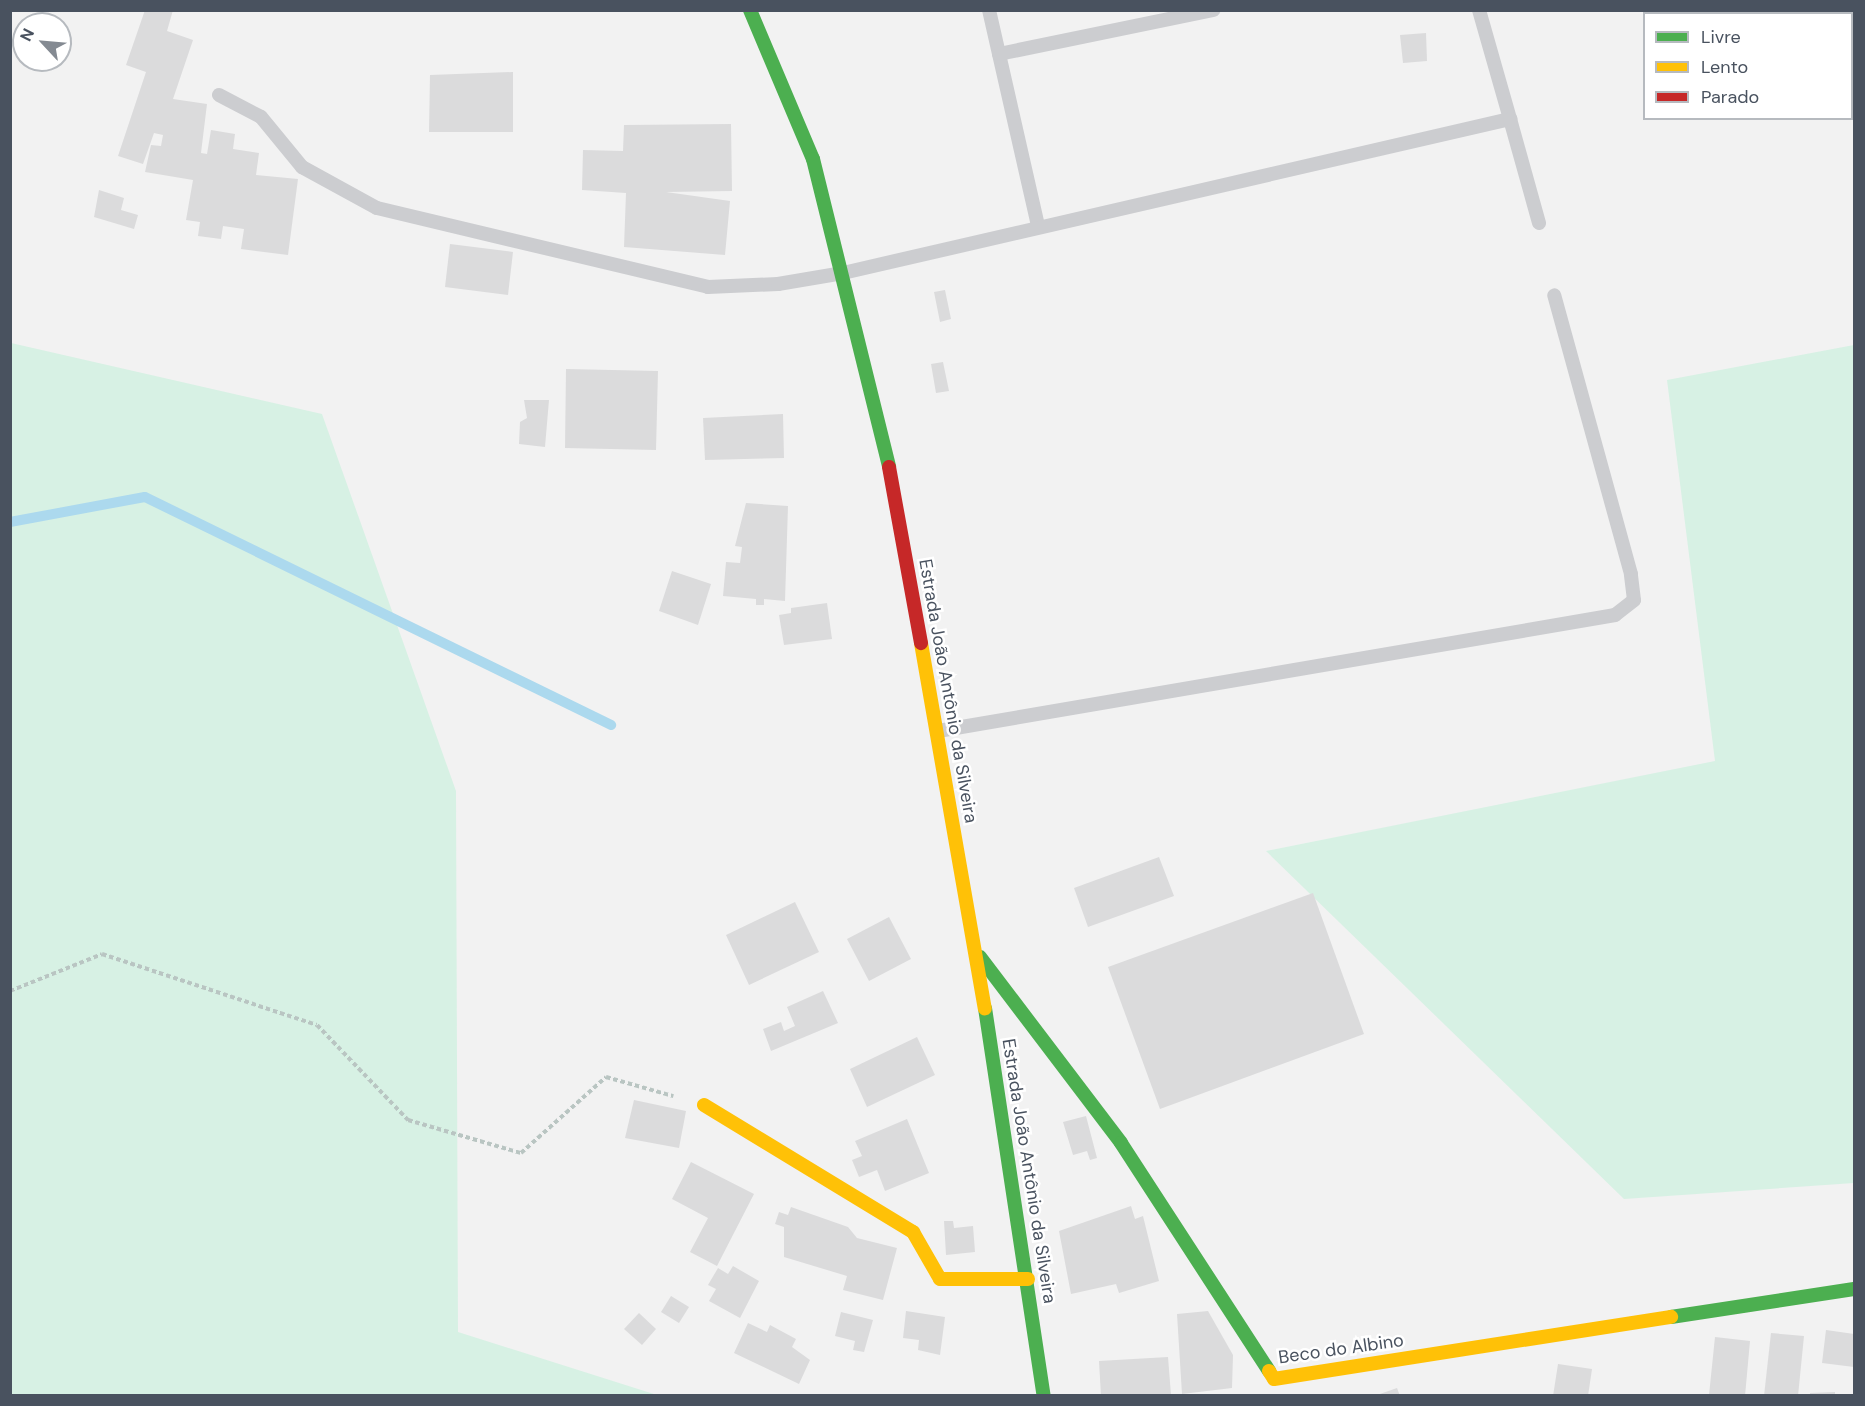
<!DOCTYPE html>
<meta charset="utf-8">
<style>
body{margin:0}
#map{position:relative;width:1865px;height:1406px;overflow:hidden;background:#f2f2f2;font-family:"DM Sans",sans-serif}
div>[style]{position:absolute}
.green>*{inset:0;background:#d7f1e4}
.stream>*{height:10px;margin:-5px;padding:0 5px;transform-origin:5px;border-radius:5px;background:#acd9ee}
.building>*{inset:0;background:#dbdbdc}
.path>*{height:4px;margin-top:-2px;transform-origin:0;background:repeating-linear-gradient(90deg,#b9c5c2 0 4.5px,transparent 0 7.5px)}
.lane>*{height:14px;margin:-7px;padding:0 7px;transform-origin:7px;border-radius:7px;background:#cccdd0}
.fast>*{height:14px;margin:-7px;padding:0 7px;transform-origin:7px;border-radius:7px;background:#4caf50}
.slow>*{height:14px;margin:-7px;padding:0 7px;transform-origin:7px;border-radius:7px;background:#ffc107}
.jam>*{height:14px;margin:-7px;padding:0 7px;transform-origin:7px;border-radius:7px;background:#c62828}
span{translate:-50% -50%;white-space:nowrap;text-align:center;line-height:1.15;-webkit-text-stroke:5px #fff;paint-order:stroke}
.street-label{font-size:18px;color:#49525f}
.frame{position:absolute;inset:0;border:12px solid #49525f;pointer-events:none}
.legend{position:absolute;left:1643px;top:12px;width:210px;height:108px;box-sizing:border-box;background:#fff;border:2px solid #b6babf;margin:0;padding:8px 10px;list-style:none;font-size:18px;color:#49525f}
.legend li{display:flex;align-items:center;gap:12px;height:30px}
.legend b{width:30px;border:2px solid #b6babf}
.north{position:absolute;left:12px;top:12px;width:60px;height:60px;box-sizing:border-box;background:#fff;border:2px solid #b6babf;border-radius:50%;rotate:296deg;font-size:16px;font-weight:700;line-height:24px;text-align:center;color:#49525f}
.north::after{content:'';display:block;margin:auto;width:21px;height:27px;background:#848a92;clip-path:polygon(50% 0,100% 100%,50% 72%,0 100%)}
</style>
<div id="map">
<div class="green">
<div style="clip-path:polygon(11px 343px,322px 414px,456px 791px,458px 1332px,657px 1395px,11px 1395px)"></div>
<div style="clip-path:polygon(1854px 345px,1854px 1183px,1624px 1199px,1266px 851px,1715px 761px,1667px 380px)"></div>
</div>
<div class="stream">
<div style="left:10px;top:522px;width:137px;rotate:-10.5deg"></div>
<div style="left:145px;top:497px;width:519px;rotate:26.07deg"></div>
</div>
<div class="building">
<div style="clip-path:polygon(145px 10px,173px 10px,167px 31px,193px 40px,173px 99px,207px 104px,201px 153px,207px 154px,211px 130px,235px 134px,233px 149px,259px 153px,256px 175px,298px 179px,288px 255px,241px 249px,244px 229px,223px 226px,221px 239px,198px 236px,200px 222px,186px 220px,193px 180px,145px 172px,151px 145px,161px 146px,163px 135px,154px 133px,143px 164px,118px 156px,146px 72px,126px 65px)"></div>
<div style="clip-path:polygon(1426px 33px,1427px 61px,1403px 63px,1400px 35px)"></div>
<div style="clip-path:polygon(513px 72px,513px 132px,429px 132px,430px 75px)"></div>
<div style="clip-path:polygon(731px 124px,732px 191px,666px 192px,730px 201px,725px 255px,624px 247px,626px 193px,582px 190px,583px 150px,623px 151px,624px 125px)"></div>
<div style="clip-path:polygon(99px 190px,124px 198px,121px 210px,138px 215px,134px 229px,94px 217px)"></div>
<div style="clip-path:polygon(450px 244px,513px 252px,508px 295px,445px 287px)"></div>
<div style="clip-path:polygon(945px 290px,951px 319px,940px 322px,934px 292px)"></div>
<div style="clip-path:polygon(943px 362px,949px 391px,936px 393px,931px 364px)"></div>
<div style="clip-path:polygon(566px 369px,658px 371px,656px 450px,565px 448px)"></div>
<div style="clip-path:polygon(524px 400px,549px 400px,545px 447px,519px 444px,520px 422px,527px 418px)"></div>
<div style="clip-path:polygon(783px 414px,784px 458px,705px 460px,703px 418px)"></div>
<div style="clip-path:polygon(746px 503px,788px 506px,785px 601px,764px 599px,764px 605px,756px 605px,756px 599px,723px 596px,726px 562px,740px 563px,742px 547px,735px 546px)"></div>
<div style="clip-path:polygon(672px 571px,711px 584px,698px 625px,659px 611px)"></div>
<div style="clip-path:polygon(827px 603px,832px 639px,784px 645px,779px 615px,791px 613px,791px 608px)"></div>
<div style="clip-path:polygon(1159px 857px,1174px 896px,1088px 927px,1074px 888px)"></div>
<div style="clip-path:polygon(1313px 893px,1364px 1034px,1160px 1109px,1108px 967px)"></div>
<div style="clip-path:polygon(795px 902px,819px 952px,749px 985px,726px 935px)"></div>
<div style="clip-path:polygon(889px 917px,911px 959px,869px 981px,847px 939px)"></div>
<div style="clip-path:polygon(823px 991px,838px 1023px,771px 1051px,763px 1029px,781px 1022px,784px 1031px,795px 1026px,787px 1007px)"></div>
<div style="clip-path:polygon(917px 1037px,935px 1075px,867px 1107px,850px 1069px)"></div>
<div style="clip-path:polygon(634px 1100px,686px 1111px,679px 1148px,625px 1138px)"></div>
<div style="clip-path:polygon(1086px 1116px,1097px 1158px,1090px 1160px,1087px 1151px,1073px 1155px,1063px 1122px)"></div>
<div style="clip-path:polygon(907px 1119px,929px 1173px,885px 1191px,877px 1170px,859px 1177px,852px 1160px,862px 1156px,855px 1141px)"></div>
<div style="clip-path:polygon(691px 1162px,754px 1194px,717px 1266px,690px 1252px,708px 1218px,672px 1199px)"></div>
<div style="clip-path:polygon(1131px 1206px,1135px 1219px,1143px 1216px,1159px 1281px,1119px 1293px,1116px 1284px,1071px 1294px,1059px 1231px)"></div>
<div style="clip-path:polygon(791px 1207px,848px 1227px,857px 1238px,897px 1248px,883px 1300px,843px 1290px,847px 1276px,784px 1257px,784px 1227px,775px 1224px,779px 1212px,788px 1215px)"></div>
<div style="clip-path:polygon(944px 1221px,953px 1221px,954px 1228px,973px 1226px,975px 1252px,946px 1255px)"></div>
<div style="clip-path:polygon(733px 1266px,759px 1281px,740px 1318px,709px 1301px,716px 1289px,708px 1285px,718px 1268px,728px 1274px)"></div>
<div style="clip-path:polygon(671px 1296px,689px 1307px,679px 1323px,661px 1312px)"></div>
<div style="clip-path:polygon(906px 1311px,945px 1317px,940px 1355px,918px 1350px,919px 1340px,903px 1338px)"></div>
<div style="clip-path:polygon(1208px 1311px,1233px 1355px,1232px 1388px,1182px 1394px,1177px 1314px)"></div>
<div style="clip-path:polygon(841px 1312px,873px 1320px,864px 1352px,853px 1350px,855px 1341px,835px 1336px)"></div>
<div style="clip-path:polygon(639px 1313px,656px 1329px,642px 1345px,624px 1329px)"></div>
<div style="clip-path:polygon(748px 1323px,767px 1332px,770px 1325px,796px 1339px,792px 1347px,810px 1360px,799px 1384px,734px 1353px)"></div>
<div style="clip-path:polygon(1826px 1330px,1854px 1334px,1854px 1367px,1822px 1363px)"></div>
<div style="clip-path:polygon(1771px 1333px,1804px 1336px,1798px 1396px,1764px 1396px)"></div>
<div style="clip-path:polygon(1715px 1337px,1750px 1341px,1745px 1396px,1709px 1395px)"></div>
<div style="clip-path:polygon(1168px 1357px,1171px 1395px,1101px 1396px,1099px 1361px)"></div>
<div style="clip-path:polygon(1558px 1364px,1592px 1369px,1588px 1396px,1553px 1396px)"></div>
<div style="clip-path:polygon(1397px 1388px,1400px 1396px,1377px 1396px,1377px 1395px)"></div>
<div style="clip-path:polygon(1835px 1392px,1835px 1396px,1810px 1396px,1810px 1393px)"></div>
</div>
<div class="path">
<div style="left:10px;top:991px;width:99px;rotate:-21.9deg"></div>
<div style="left:102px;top:954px;width:226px;rotate:18.3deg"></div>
<div style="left:317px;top:1025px;width:132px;rotate:46.2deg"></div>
<div style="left:408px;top:1120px;width:118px;rotate:16.3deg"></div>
<div style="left:521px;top:1153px;width:114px;rotate:-41.8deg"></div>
<div style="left:606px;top:1077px;width:70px;rotate:15.8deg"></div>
</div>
<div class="lane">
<div style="left:989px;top:10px;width:221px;rotate:77.2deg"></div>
<div style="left:1479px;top:10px;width:113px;rotate:74.1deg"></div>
<div style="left:999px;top:54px;width:219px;rotate:-11.6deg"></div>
<div style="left:219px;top:95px;width:47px;rotate:27.6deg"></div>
<div style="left:261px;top:117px;width:65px;rotate:50.6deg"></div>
<div style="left:302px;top:167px;width:85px;rotate:28.7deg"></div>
<div style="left:377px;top:208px;width:340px;rotate:13.4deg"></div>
<div style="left:708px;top:287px;width:70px;rotate:-2.5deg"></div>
<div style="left:778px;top:284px;width:66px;rotate:-9.6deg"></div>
<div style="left:843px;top:273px;width:685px;rotate:-13deg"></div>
<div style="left:1510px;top:119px;width:108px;rotate:74.4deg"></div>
<div style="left:938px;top:731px;width:687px;rotate:-9.72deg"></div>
<div style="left:1615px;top:615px;width:24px;rotate:-38deg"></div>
<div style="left:1634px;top:600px;width:26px;rotate:-97deg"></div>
<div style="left:1631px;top:574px;width:289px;rotate:-105.4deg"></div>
</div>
<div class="fast">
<div style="left:750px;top:10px;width:162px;rotate:67.1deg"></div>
<div style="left:813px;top:159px;width:317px;rotate:76.1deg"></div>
<div style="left:980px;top:957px;width:233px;rotate:52.8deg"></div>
<div style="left:1121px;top:1143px;width:272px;rotate:57deg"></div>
<div style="left:985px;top:1008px;width:392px;rotate:81.4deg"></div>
<div style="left:1671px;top:1317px;width:185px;rotate:-8.7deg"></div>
</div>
<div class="slow">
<div style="left:921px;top:643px;width:371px;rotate:80.1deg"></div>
<div style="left:704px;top:1105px;width:245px;rotate:31.3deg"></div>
<div style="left:913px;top:1232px;width:54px;rotate:60.1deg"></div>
<div style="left:940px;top:1279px;width:88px"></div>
<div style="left:1269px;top:1371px;width:9px;rotate:58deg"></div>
<div style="left:1274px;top:1379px;width:402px;rotate:-8.9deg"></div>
</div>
<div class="jam">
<div style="left:889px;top:467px;width:179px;rotate:79.7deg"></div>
</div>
<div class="street-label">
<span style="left:948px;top:691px;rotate:80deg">Estrada João Antônio da Silveira</span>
<span style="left:1029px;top:1171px;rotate:81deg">Estrada João Antônio da Silveira</span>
<span style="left:1341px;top:1349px;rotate:-8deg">Beco do Albino</span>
</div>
<div class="frame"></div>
<ul class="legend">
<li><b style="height:8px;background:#4caf50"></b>Livre</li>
<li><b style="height:8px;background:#ffc107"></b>Lento</li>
<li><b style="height:8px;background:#c62828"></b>Parado</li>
</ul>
<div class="north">N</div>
</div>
